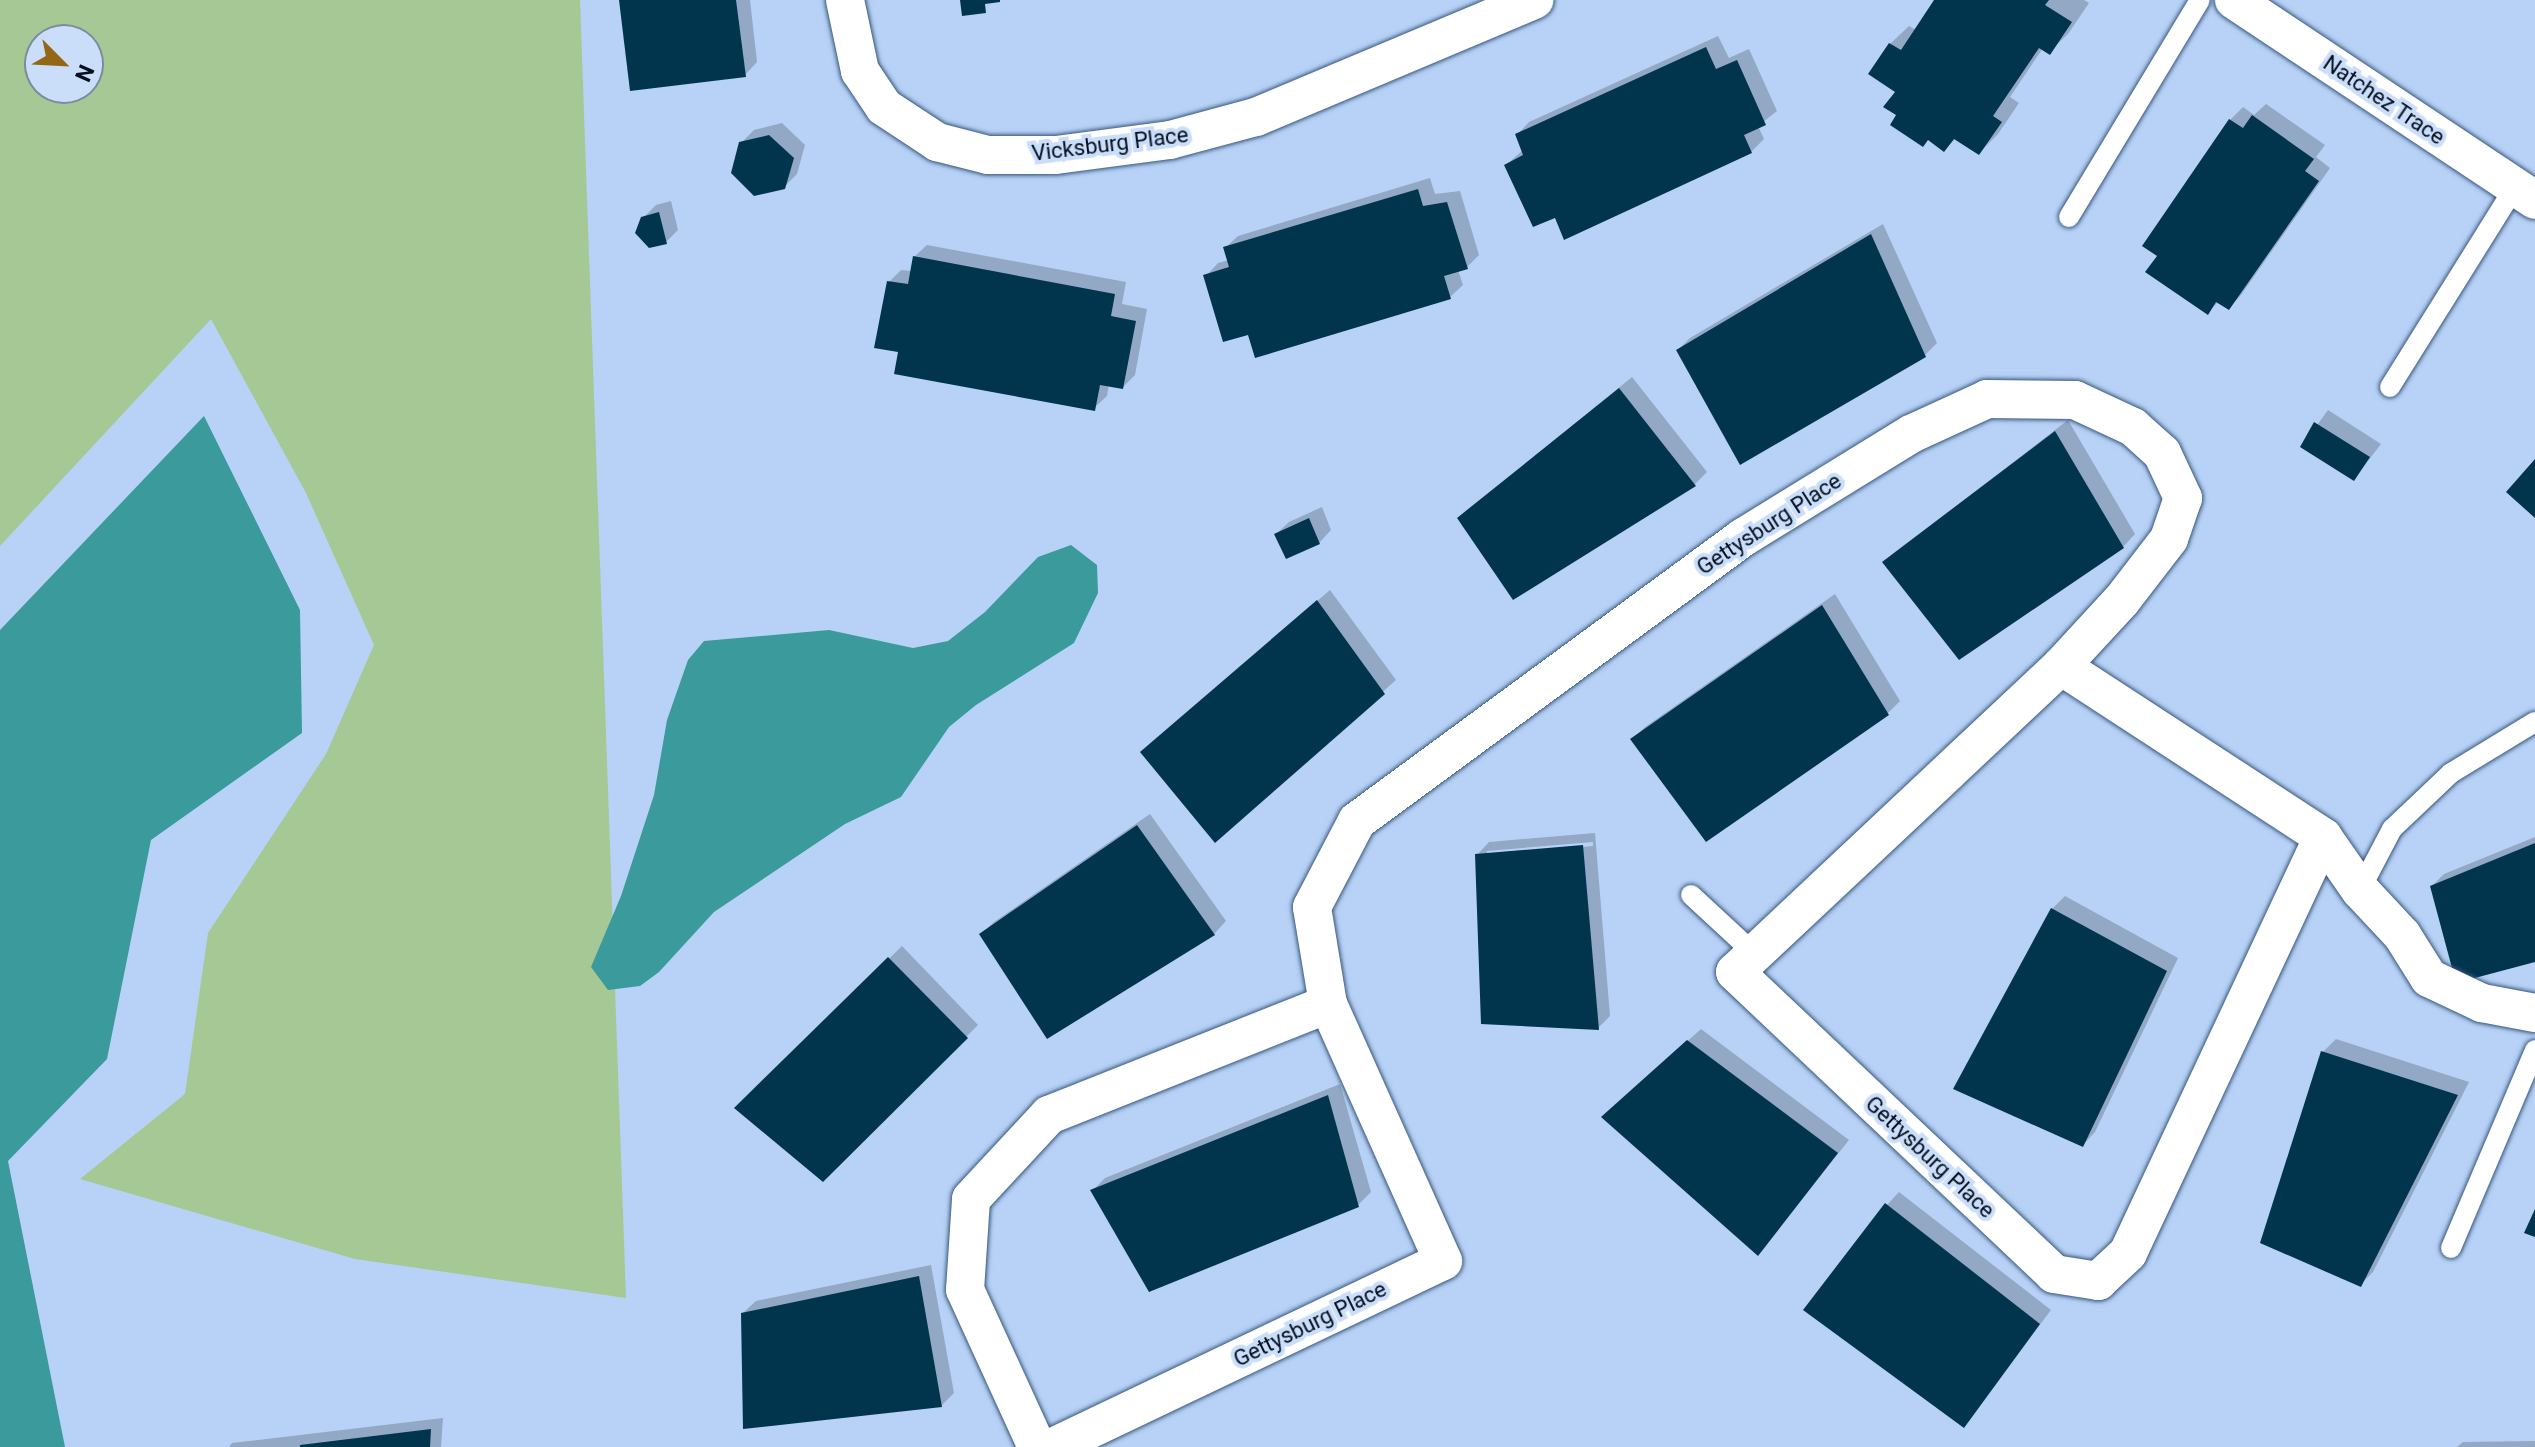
<!DOCTYPE html>
<style>
body{margin:0}
#map{position:relative;width:2535px;height:1447px;overflow:hidden;background:#b7d2f6;font-family:Roboto,sans-serif}
div>[style]{position:absolute}
.green>*{inset:0;background:#a5c895}
.water>*{inset:0;background:#3b9a9b}
.shadow>*{inset:0;background:#0003}
.building>*{inset:0;background:#01354d}
.roads{filter:drop-shadow(0 0 2px #38567d) drop-shadow(0 0 2px #38567d)}
.lane>*{height:20px;margin:-10px;padding:0 10px;transform-origin:10px;border-radius:10px;background:#fff}
.street>*{height:38px;margin:-19px;padding:0 19px;transform-origin:19px;border-radius:19px;background:#fff}
span{translate:-50% -50%;white-space:nowrap;text-align:center;line-height:1.15;-webkit-text-stroke:8px #cadefa;paint-order:stroke}
.street-label{font-size:22px;color:#040e1d}
.north{position:absolute;left:24px;top:24px;width:80px;height:80px;box-sizing:border-box;background:#cadefa;border:2px solid #7b8ba2;border-radius:50%;rotate:114deg;font-size:22px;font-weight:700;line-height:32px;text-align:center;color:#040e1d}
.north::after{content:'';display:block;margin:auto;width:28px;height:36px;background:#946714;clip-path:polygon(50% 0,100% 100%,50% 72%,0 100%)}
</style>
<div id="map">
<div class="green">
<div style="clip-path:polygon(evenodd,0 0,580px 0,626px 1298px,355px 1259px,80px 1179px,185px 1094px,208px 933px,326px 754px,374px 645px,306px 493px,211px 319px,0 546px,0 0,40px 40px,88px 40px,88px 88px,40px 88px,40px 40px)"></div>
</div>
<div class="water">
<div style="clip-path:polygon(204px 416px,300px 610px,302px 733px,151px 840px,107px 1059px,8px 1161px,65px 1447px,0 1447px,0 630px)"></div>
<div style="clip-path:polygon(1071px 545px,1097px 565px,1098px 593px,1074px 643px,976px 705px,949px 727px,901px 797px,845px 824px,714px 912px,659px 972px,640px 986px,608px 990px,591px 967px,621px 896px,654px 795px,667px 720px,688px 660px,704px 641px,829px 630px,913px 648px,948px 641px,985px 612px,1038px 557px)"></div>
</div>
<div class="shadow">
<div style="clip-path:polygon(621px 0,750px 0,757px 62px,745px 75px)"></div>
<div style="clip-path:polygon(1936px 0,2084px 0,2089px 3px,2068px 34px,2049px 52px,2043px 48px,2010px 97px,2019px 103px,1998px 134px,1979px 153px,1956px 138px,1944px 150px,1899px 115px,1890px 44px,1909px 26px,1916px 30px)"></div>
<div style="clip-path:polygon(1718px 36px,1729px 58px,1749px 49px,1777px 111px,1758px 126px,1764px 139px,1751px 152px,1556px 215px,1506px 165px,1523px 150px,1517px 135px,1529px 122px)"></div>
<div style="clip-path:polygon(2266px 104px,2325px 145px,2316px 157px,2330px 168px,2241px 295px,2229px 308px,2219px 301px,2208px 312px,2159px 256px,2230px 120px,2243px 107px,2254px 115px)"></div>
<div style="clip-path:polygon(782px 123px,805px 145px,797px 174px,784px 187px,741px 143px,754px 130px)"></div>
<div style="clip-path:polygon(1430px 178px,1435px 194px,1460px 191px,1479px 255px,1467px 267px,1458px 270px,1463px 285px,1450px 297px,1249px 332px,1206px 276px,1218px 263px,1229px 260px,1225px 248px,1238px 236px)"></div>
<div style="clip-path:polygon(671px 201px,678px 230px,666px 242px,643px 218px,656px 205px)"></div>
<div style="clip-path:polygon(1883px 224px,1937px 343px,1925px 355px,1678px 350px,1690px 338px)"></div>
<div style="clip-path:polygon(927px 245px,1126px 282px,1122px 304px,1147px 309px,1135px 375px,1123px 387px,1109px 384px,1107px 396px,1094px 408px,901px 350px,889px 282px,901px 270px,912px 271px,914px 257px)"></div>
<div style="clip-path:polygon(1632px 377px,1707px 472px,1695px 484px,1513px 597px,1460px 518px)"></div>
<div style="clip-path:polygon(2328px 410px,2381px 444px,2354px 479px,2302px 446px)"></div>
<div style="clip-path:polygon(2068px 420px,2135px 534px,2123px 547px,1884px 562px)"></div>
<div style="clip-path:polygon(1322px 507px,1331px 530px,1319px 543px,1276px 534px,1289px 522px)"></div>
<div style="clip-path:polygon(1330px 590px,1396px 680px,1215px 840px,1155px 740px)"></div>
<div style="clip-path:polygon(1835px 594px,1900px 701px,1887px 714px,1633px 739px,1645px 727px)"></div>
<div style="clip-path:polygon(1150px 814px,1226px 921px,1214px 934px,981px 934px,994px 922px)"></div>
<div style="clip-path:polygon(evenodd,1595px 833px,1610px 1016px,1598px 1028px,1477px 855px,1489px 842px,1595px 833px,1593px 842px,1593px 846px,1487px 855px,1487px 851px,1593px 842px)"></div>
<div style="clip-path:polygon(2535px 837px,2535px 960px,2432px 886px,2444px 874px)"></div>
<div style="clip-path:polygon(2065px 896px,2178px 958px,2095px 1132px,2083px 1145px,2052px 909px)"></div>
<div style="clip-path:polygon(902px 946px,978px 1025px,823px 1179px,737px 1108px)"></div>
<div style="clip-path:polygon(1701px 1029px,1849px 1140px,1758px 1254px,1616px 1105px)"></div>
<div style="clip-path:polygon(2336px 1039px,2469px 1082px,2373px 1272px,2360px 1285px,2323px 1052px)"></div>
<div style="clip-path:polygon(1340px 1084px,1371px 1192px,1358px 1205px,1092px 1191px,1105px 1178px)"></div>
<div style="clip-path:polygon(1899px 1192px,2051px 1310px,1964px 1426px,1887px 1205px)"></div>
<div style="clip-path:polygon(931px 1265px,954px 1393px,941px 1406px,743px 1313px,756px 1301px)"></div>
<div style="clip-path:polygon(443px 1418px,441px 1447px,229px 1447px,232px 1443px)"></div>
<div style="clip-path:polygon(2535px 1441px,2535px 1447px,2457px 1447px,2463px 1442px)"></div>
</div>
<div class="building">
<div style="clip-path:polygon(619px 0,736px 0,746px 77px,630px 91px)"></div>
<div style="clip-path:polygon(960px 0,1000px 0,1000px 2px,985px 4px,986px 13px,962px 16px)"></div>
<div style="clip-path:polygon(1934px 0,2049px 0,2045px 5px,2072px 22px,2050px 55px,2039px 48px,1993px 116px,2002px 122px,1979px 155px,1954px 139px,1944px 152px,1928px 140px,1923px 147px,1890px 125px,1896px 115px,1883px 107px,1895px 92px,1868px 74px,1889px 43px,1901px 50px)"></div>
<div style="clip-path:polygon(1706px 47px,1716px 69px,1737px 60px,1766px 125px,1744px 135px,1752px 153px,1564px 240px,1555px 218px,1533px 227px,1504px 165px,1523px 155px,1515px 134px)"></div>
<div style="clip-path:polygon(2252px 115px,2314px 159px,2305px 171px,2319px 181px,2229px 310px,2216px 302px,2208px 315px,2145px 272px,2157px 256px,2142px 246px,2229px 119px,2243px 128px)"></div>
<div style="clip-path:polygon(769px 135px,794px 158px,785px 189px,754px 196px,731px 173px,739px 142px)"></div>
<div style="clip-path:polygon(1418px 189px,1423px 206px,1447px 202px,1468px 269px,1444px 276px,1451px 299px,1255px 358px,1248px 335px,1223px 342px,1203px 275px,1229px 267px,1223px 247px)"></div>
<div style="clip-path:polygon(659px 212px,667px 244px,649px 248px,635px 233px,641px 217px)"></div>
<div style="clip-path:polygon(1871px 234px,1926px 357px,1740px 465px,1676px 350px)"></div>
<div style="clip-path:polygon(913px 256px,1115px 294px,1111px 316px,1136px 321px,1123px 389px,1100px 385px,1095px 411px,894px 374px,898px 352px,874px 348px,887px 281px,908px 284px)"></div>
<div style="clip-path:polygon(1619px 388px,1696px 486px,1513px 600px,1457px 518px)"></div>
<div style="clip-path:polygon(2314px 422px,2370px 457px,2354px 481px,2300px 447px)"></div>
<div style="clip-path:polygon(2055px 431px,2124px 548px,1959px 660px,1882px 562px)"></div>
<div style="clip-path:polygon(2535px 459px,2535px 518px,2506px 492px)"></div>
<div style="clip-path:polygon(1309px 518px,1320px 544px,1286px 559px,1274px 534px)"></div>
<div style="clip-path:polygon(1317px 600px,1385px 694px,1215px 843px,1140px 752px)"></div>
<div style="clip-path:polygon(1822px 605px,1889px 715px,1706px 842px,1630px 739px)"></div>
<div style="clip-path:polygon(1137px 825px,1215px 935px,1047px 1039px,979px 934px)"></div>
<div style="clip-path:polygon(2535px 843px,2535px 962px,2456px 983px,2430px 886px)"></div>
<div style="clip-path:polygon(1583px 845px,1599px 1030px,1481px 1024px,1475px 854px)"></div>
<div style="clip-path:polygon(2051px 908px,2167px 971px,2083px 1147px,1953px 1089px)"></div>
<div style="clip-path:polygon(888px 957px,968px 1038px,823px 1182px,734px 1108px)"></div>
<div style="clip-path:polygon(1687px 1040px,1838px 1153px,1758px 1256px,1601px 1117px)"></div>
<div style="clip-path:polygon(2321px 1051px,2458px 1095px,2361px 1287px,2260px 1243px)"></div>
<div style="clip-path:polygon(1328px 1095px,1359px 1207px,1149px 1292px,1090px 1190px)"></div>
<div style="clip-path:polygon(1885px 1203px,2040px 1324px,1964px 1428px,1803px 1310px)"></div>
<div style="clip-path:polygon(2535px 1209px,2535px 1237px,2524px 1233px)"></div>
<div style="clip-path:polygon(919px 1276px,942px 1407px,743px 1429px,741px 1313px)"></div>
<div style="clip-path:polygon(431px 1429px,430px 1447px,300px 1447px,300px 1445px)"></div>
</div>
<div class="roads">
<div class="lane">
<div style="left:2069px;top:217px;width:253px;rotate:-58.9deg"></div>
<div style="left:2390px;top:387px;width:236px;rotate:-58deg"></div>
<div style="left:2360px;top:890px;width:69px;rotate:-62.3deg"></div>
<div style="left:2392px;top:829px;width:81px;rotate:-43.5deg"></div>
<div style="left:2451px;top:773px;width:98px;rotate:-31.3deg"></div>
<div style="left:1691px;top:895px;width:87px;rotate:42.7deg"></div>
<div style="left:2451px;top:1248px;width:215px;rotate:-67deg"></div>
</div>
<div class="street">
<div style="left:845px;top:0;width:73px;rotate:78.1deg"></div>
<div style="left:860px;top:71px;width:43px;rotate:56.3deg"></div>
<div style="left:884px;top:107px;width:64px;rotate:33.4deg"></div>
<div style="left:937px;top:142px;width:53px;rotate:14.3deg"></div>
<div style="left:988px;top:155px;width:68px"></div>
<div style="left:1056px;top:155px;width:115px;rotate:-7.5deg"></div>
<div style="left:1170px;top:140px;width:89px;rotate:-15deg"></div>
<div style="left:1256px;top:117px;width:302px;rotate:-22.8deg"></div>
<div style="left:2234px;top:0;width:361px;rotate:33.6deg"></div>
<div style="left:2061px;top:666px;width:313px;rotate:33.1deg"></div>
<div style="left:1037px;top:1447px;width:173px;rotate:-114.6deg"></div>
<div style="left:965px;top:1290px;width:91px;rotate:-86.2deg"></div>
<div style="left:971px;top:1199px;width:115px;rotate:-47.1deg"></div>
<div style="left:1049px;top:1115px;width:300px;rotate:-21.7deg"></div>
<div style="left:1053px;top:1447px;width:432px;rotate:-25.5deg"></div>
<div style="left:1443px;top:1261px;width:282px;rotate:-114.1deg"></div>
<div style="left:1328px;top:1004px;width:98px;rotate:-99.4deg"></div>
<div style="left:1312px;top:907px;width:97px;rotate:-62.4deg"></div>
<div style="left:1357px;top:821px;width:478px;rotate:-36.3deg"></div>
<div style="left:1742px;top:538px;width:198px;rotate:-31.6deg"></div>
<div style="left:1911px;top:434px;width:84px;rotate:-24.7deg"></div>
<div style="left:1987px;top:399px;width:88px;rotate:0.7deg"></div>
<div style="left:2075px;top:400px;width:64px;rotate:25deg"></div>
<div style="left:2133px;top:427px;width:39px;rotate:42deg"></div>
<div style="left:2162px;top:453px;width:50px;rotate:65deg"></div>
<div style="left:2183px;top:498px;width:43px;rotate:108.9deg"></div>
<div style="left:2169px;top:539px;width:77px;rotate:127.6deg"></div>
<div style="left:2122px;top:600px;width:90px;rotate:132.7deg"></div>
<div style="left:2061px;top:666px;width:447px;rotate:136.8deg"></div>
<div style="left:1735px;top:972px;width:439px;rotate:43.4deg"></div>
<div style="left:2054px;top:1274px;width:45px;rotate:9deg"></div>
<div style="left:2098px;top:1281px;width:41px;rotate:-43deg"></div>
<div style="left:2128px;top:1253px;width:459px;rotate:-64.9deg"></div>
<div style="left:2323px;top:837px;width:65px;rotate:55.1deg"></div>
<div style="left:2360px;top:890px;width:62px;rotate:47deg"></div>
<div style="left:2402px;top:935px;width:51px;rotate:57.9deg"></div>
<div style="left:2429px;top:978px;width:59px;rotate:25.3deg"></div>
<div style="left:2482px;top:1003px;width:54px;rotate:10.7deg"></div>
</div>
</div>
<div class="street-label">
<span style="left:2384px;top:100px;rotate:34deg">Natchez Trace</span>
<span style="left:1110px;top:144px;rotate:-7deg">Vicksburg Place</span>
<span style="left:1769px;top:524px;rotate:-33deg">Gettysburg Place</span>
<span style="left:1930px;top:1157px;rotate:43deg">Gettysburg Place</span>
<span style="left:1310px;top:1324px;rotate:-26deg">Gettysburg Place</span>
</div>
<div class="north">N</div>
</div>
